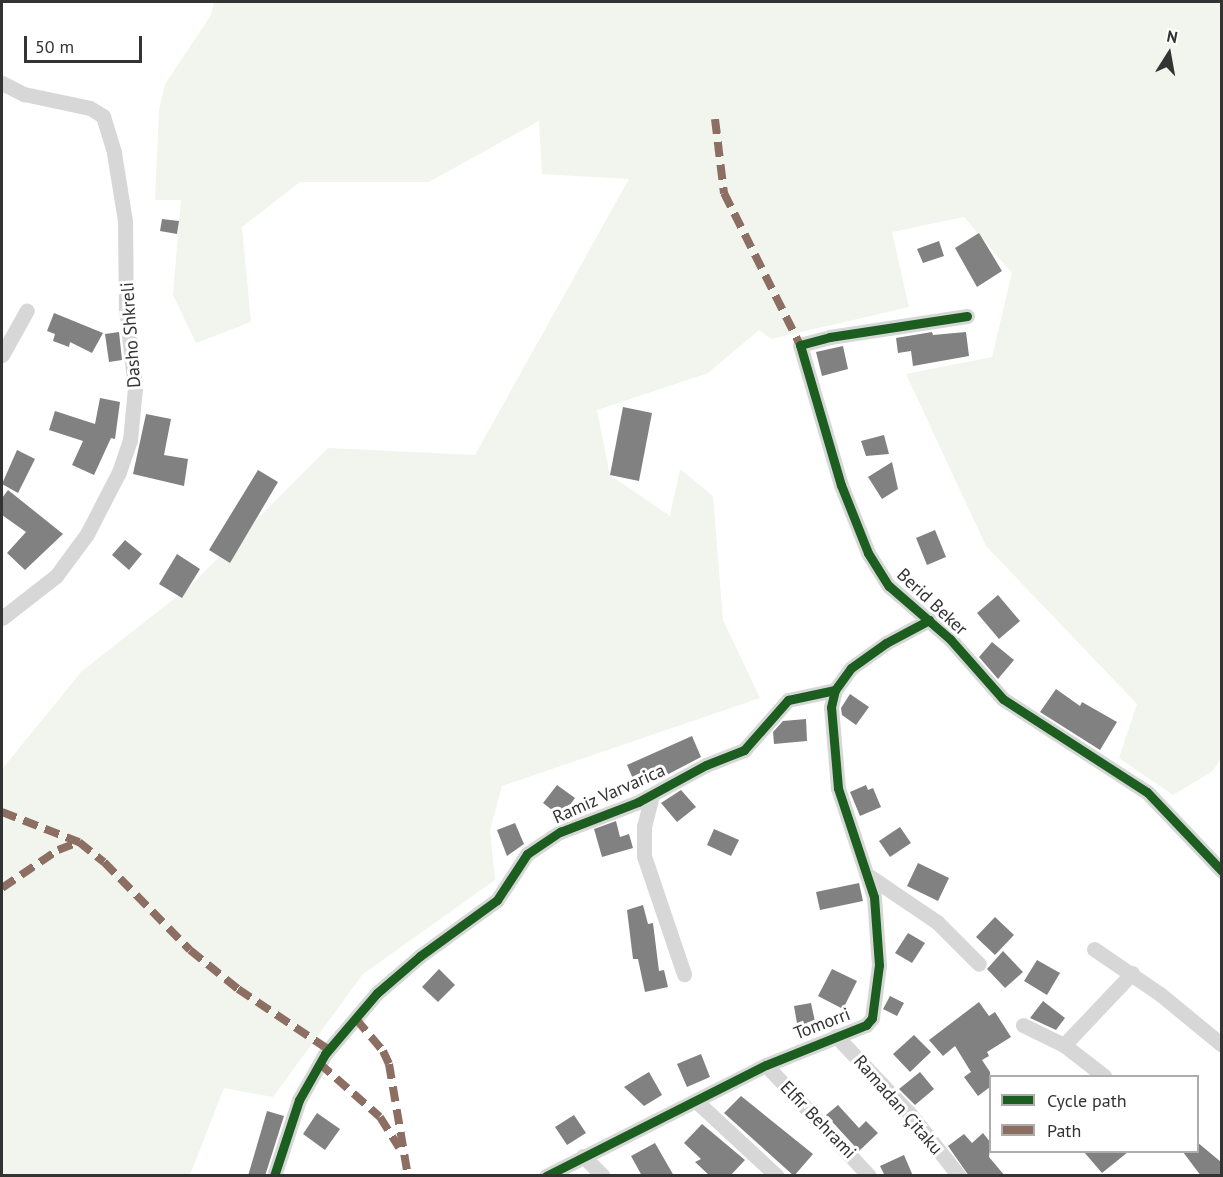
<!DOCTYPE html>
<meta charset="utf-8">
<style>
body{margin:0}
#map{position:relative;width:1223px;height:1177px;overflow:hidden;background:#fff;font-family:"PT Sans",sans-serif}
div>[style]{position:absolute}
.green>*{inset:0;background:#f1f5ed}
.building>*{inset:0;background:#818181}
.street>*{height:15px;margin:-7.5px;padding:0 7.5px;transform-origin:7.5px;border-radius:7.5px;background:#d7d7d7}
.quiet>*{height:8px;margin-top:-4px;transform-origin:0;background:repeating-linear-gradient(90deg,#8d6e63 0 15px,transparent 0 23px)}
.cycleway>*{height:9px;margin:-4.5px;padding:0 4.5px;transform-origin:4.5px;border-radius:4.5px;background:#1b5e20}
span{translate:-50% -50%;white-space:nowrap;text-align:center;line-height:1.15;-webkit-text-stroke:6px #fff;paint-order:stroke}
.street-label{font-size:18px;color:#333}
.frame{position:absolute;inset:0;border:3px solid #333;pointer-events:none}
.legend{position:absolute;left:989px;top:1075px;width:210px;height:78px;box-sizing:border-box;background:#fff;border:2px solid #adadad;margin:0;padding:8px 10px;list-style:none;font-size:18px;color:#333}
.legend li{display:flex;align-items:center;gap:12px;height:30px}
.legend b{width:30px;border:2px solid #adadad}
.north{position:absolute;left:1139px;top:24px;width:60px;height:60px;-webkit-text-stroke:4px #fff;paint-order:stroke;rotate:11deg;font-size:16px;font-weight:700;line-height:24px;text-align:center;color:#333}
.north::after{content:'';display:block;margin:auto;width:21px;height:27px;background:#333;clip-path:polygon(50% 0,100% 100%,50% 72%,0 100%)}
.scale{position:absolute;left:24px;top:36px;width:118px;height:27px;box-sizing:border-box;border:3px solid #333;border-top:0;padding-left:8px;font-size:18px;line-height:21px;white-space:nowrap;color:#333;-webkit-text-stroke:4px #fff;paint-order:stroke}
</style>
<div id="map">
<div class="green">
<div style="clip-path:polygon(214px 2px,1221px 2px,1222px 756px,1213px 771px,1173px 795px,1119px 758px,1137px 704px,986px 546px,906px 374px,992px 357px,1012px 273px,964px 217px,892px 232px,909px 307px,771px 339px,759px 330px,708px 373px,597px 410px,610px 475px,670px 516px,680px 469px,713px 496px,723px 620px,760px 698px,502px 786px,490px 830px,495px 880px,363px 974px,273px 1097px,224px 1088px,190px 1175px,2px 1176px,2px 769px,82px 671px,188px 588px,328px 448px,475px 455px,629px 179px,542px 174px,539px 121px,429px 182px,300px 182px,242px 227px,251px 322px,196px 343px,173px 295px,181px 200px,155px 200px,159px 110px,165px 84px,211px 15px)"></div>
</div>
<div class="building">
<div style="clip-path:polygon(162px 219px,179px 221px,177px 234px,160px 231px)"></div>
<div style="clip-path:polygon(979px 233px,1002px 271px,977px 287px,955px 248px)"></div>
<div style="clip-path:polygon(939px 241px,944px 256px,923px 263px,917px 249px)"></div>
<div style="clip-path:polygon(54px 313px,103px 333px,92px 353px,70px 342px,69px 347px,53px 341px,55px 334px,47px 331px)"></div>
<div style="clip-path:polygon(119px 332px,122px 360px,109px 362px,105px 334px)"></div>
<div style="clip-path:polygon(932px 332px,933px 335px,966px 332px,969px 356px,913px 366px,911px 351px,898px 353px,896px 338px)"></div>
<div style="clip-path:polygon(843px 346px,848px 369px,822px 376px,816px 352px)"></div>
<div style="clip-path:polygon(100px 398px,120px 402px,115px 439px,111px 438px,94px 475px,72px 465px,83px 441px,49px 430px,55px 411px,95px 424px)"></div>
<div style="clip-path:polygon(623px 407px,652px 413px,639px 481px,610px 475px)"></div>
<div style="clip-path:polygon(146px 414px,171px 419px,164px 455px,188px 459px,184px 486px,133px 474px)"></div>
<div style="clip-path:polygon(884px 435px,889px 454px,866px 456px,861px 441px)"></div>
<div style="clip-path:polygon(17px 450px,35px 459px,18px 493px,2px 484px)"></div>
<div style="clip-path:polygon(892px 462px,898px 489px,882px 499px,868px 477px)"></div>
<div style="clip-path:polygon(258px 470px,278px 482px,230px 563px,209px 550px)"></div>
<div style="clip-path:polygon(8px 490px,63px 534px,25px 570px,7px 553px,26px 532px,2px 515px,2px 498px)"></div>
<div style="clip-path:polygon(935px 530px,946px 557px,927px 565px,916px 538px)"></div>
<div style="clip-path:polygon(125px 540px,142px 554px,129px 570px,112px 555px)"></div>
<div style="clip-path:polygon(177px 554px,200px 569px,182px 598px,159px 584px)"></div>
<div style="clip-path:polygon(998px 595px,1020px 621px,999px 639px,977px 613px)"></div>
<div style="clip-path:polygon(992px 642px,1014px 660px,998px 679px,979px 657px)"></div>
<div style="clip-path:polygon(1056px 689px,1080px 706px,1082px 702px,1117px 722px,1100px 750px,1040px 712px)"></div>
<div style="clip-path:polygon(850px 694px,869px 707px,856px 725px,842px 715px,841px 708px)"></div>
<div style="clip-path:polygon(806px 719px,807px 741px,774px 744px,773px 732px,783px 721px)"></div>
<div style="clip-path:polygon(692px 736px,701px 757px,638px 790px,627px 765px)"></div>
<div style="clip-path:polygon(557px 785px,575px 798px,561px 817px,543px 803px)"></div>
<div style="clip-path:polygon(866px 785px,868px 790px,873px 788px,881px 807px,860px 816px,850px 792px)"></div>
<div style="clip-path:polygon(681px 790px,696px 807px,677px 822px,661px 803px)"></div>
<div style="clip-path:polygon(616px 821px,620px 837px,629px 834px,633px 848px,602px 857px,594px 829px)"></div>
<div style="clip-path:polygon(515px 823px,524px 844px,507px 856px,497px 830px)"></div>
<div style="clip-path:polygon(900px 827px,911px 843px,890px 857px,879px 841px)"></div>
<div style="clip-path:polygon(714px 829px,739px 840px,731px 856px,707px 845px)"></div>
<div style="clip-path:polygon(918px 863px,949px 878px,938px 901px,907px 886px)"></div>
<div style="clip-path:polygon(859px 883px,863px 901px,820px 910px,816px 892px)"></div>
<div style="clip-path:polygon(643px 905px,648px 924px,653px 923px,659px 971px,664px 970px,668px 987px,645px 992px,638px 959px,633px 959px,627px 910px)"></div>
<div style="clip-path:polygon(995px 917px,1014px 935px,995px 955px,976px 937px)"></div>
<div style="clip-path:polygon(908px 933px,925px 943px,912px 963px,895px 953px)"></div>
<div style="clip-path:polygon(1003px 951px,1023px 972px,1005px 988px,987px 969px)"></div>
<div style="clip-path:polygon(1037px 960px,1060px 973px,1047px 995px,1024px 981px)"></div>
<div style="clip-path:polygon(439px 969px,455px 985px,438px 1002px,422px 987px)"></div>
<div style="clip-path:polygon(832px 969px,857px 981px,843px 1009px,818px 996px)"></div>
<div style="clip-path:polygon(890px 996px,904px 1003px,897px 1016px,883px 1009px)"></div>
<div style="clip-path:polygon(1043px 1001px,1065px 1018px,1056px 1030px,1030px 1018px)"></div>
<div style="clip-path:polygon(979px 1002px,989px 1016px,995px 1012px,1011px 1037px,987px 1052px,989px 1056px,982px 1060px,990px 1072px,990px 1087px,978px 1096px,964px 1077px,971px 1072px,955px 1046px,943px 1056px,929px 1040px)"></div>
<div style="clip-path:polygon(811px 1003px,817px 1031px,799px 1035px,794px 1006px)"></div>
<div style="clip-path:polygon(914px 1035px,931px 1052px,910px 1072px,893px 1054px)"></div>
<div style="clip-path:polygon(701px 1054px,710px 1077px,687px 1087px,677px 1064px)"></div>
<div style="clip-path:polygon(649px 1072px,662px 1095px,644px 1106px,624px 1087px)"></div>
<div style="clip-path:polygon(920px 1072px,934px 1089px,915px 1105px,899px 1089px)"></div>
<div style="clip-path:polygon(741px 1096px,813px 1154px,794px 1176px,724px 1113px)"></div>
<div style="clip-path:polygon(838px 1105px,859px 1128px,866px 1121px,878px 1133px,859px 1151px,826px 1115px)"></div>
<div style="clip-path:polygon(267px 1111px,284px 1116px,265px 1176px,248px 1176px)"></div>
<div style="clip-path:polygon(317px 1113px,340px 1129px,325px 1150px,303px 1134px)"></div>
<div style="clip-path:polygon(574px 1115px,586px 1133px,567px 1145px,555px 1127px)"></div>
<div style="clip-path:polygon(702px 1124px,745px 1160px,730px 1176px,710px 1176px,695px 1162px,701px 1159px,684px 1143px)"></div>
<div style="clip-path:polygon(983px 1133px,990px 1142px,989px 1157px,1005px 1176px,969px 1176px,948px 1146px,964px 1134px,972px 1143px)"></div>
<div style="clip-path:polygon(1197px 1142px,1221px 1162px,1221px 1176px,1201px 1176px,1183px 1152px,1197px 1152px)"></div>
<div style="clip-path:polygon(655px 1143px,674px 1176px,642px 1176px,631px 1156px)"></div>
<div style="clip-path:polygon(1084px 1152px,1128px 1152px,1102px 1173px)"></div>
<div style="clip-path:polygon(904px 1155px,913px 1176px,885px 1176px,880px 1166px)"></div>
</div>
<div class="street">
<div style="left:2px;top:83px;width:25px;rotate:27deg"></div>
<div style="left:24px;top:94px;width:67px;rotate:12deg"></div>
<div style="left:90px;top:108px;width:15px;rotate:32deg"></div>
<div style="left:103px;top:116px;width:39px;rotate:73deg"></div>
<div style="left:114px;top:153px;width:69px;rotate:80.8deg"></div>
<div style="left:125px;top:221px;width:89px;rotate:89.4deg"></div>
<div style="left:126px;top:310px;width:79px;rotate:83.4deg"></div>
<div style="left:135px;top:388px;width:52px;rotate:95.5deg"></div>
<div style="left:130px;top:440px;width:34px;rotate:109deg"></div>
<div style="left:119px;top:472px;width:70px;rotate:117.3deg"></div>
<div style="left:87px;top:534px;width:52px;rotate:126.4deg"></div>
<div style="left:56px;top:576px;width:68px;rotate:142.1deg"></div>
<div style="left:967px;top:316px;width:139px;rotate:171.3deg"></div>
<div style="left:830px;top:337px;width:31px;rotate:165deg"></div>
<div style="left:800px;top:345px;width:146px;rotate:73.7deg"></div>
<div style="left:841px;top:485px;width:73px;rotate:68.3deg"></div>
<div style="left:868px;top:553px;width:39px;rotate:58deg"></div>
<div style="left:889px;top:586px;width:81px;rotate:41deg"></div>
<div style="left:950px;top:639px;width:80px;rotate:48.5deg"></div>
<div style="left:1003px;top:699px;width:171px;rotate:32.9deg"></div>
<div style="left:1147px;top:792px;width:109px;rotate:46.5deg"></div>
<div style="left:2px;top:355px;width:51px;rotate:-60.9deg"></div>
<div style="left:652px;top:795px;width:32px;rotate:104deg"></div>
<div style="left:644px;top:826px;width:30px;rotate:90deg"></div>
<div style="left:644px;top:856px;width:125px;rotate:71.3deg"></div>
<div style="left:869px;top:876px;width:82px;rotate:34.1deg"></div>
<div style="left:937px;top:922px;width:59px;rotate:45deg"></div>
<div style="left:1094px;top:949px;width:80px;rotate:34.3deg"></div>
<div style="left:1160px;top:994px;width:80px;rotate:39.4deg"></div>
<div style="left:1023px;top:1025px;width:46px;rotate:26deg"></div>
<div style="left:836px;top:1036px;width:108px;rotate:46.5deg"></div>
<div style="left:910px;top:1114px;width:79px;rotate:51.7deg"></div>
<div style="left:766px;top:1065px;width:151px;rotate:47.1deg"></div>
<div style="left:1104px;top:1076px;width:51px;rotate:-142.2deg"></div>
<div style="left:1064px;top:1045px;width:99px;rotate:-46.6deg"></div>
<div style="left:696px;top:1101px;width:110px;rotate:42.8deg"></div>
<div style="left:583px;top:1156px;width:28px;rotate:45deg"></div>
<div style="left:274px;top:1176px;width:80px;rotate:-71.8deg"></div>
<div style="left:299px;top:1100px;width:53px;rotate:-60.5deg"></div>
<div style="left:325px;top:1054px;width:80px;rotate:-49.6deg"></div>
<div style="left:377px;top:993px;width:57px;rotate:-40.7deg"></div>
<div style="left:420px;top:956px;width:95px;rotate:-36deg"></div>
<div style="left:497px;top:900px;width:55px;rotate:-56.9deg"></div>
<div style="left:527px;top:854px;width:40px;rotate:-34deg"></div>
<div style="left:560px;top:832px;width:84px;rotate:-21deg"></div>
<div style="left:638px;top:802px;width:77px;rotate:-28.6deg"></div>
<div style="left:706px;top:765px;width:41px;rotate:-21.5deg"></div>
<div style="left:744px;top:750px;width:67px;rotate:-48.7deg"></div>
<div style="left:788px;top:700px;width:48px;rotate:-12deg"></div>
<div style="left:546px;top:1176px;width:246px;rotate:-26.8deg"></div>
<div style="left:766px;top:1065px;width:108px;rotate:-21.8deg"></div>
<div style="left:866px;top:1025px;width:9px;rotate:-49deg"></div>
<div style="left:872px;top:1018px;width:53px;rotate:-82.5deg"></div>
<div style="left:879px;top:965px;width:68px;rotate:-94.2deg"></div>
<div style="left:874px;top:897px;width:115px;rotate:-108.3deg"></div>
<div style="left:838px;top:788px;width:81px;rotate:-94.9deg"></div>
<div style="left:831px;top:707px;width:17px;rotate:-77deg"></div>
<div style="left:835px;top:690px;width:27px;rotate:-54deg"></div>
<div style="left:851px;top:668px;width:43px;rotate:-35.5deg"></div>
<div style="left:886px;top:643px;width:49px;rotate:-28.1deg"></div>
</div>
<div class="quiet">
<div style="left:715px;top:119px;width:75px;rotate:83.1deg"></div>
<div style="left:724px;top:193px;width:170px;rotate:63.4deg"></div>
<div style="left:2px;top:812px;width:83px;rotate:21.3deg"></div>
<div style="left:79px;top:842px;width:32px;rotate:39deg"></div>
<div style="left:104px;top:862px;width:123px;rotate:45.7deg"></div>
<div style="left:190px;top:950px;width:62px;rotate:39.1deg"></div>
<div style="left:238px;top:989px;width:110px;rotate:33.8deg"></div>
<div style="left:2px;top:888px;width:68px;rotate:-34.2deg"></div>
<div style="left:58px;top:850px;width:22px;rotate:-21deg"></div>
<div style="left:356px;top:1019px;width:42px;rotate:49.8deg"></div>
<div style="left:383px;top:1051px;width:14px;rotate:65deg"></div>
<div style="left:389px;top:1064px;width:114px;rotate:80.4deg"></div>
<div style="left:319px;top:1063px;width:81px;rotate:41.5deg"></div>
<div style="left:380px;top:1117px;width:36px;rotate:58deg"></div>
</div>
<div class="cycleway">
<div style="left:967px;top:316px;width:139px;rotate:171.3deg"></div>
<div style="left:830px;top:337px;width:31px;rotate:165deg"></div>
<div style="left:800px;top:345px;width:146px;rotate:73.7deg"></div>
<div style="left:841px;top:485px;width:73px;rotate:68.3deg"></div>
<div style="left:868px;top:553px;width:39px;rotate:58deg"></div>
<div style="left:889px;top:586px;width:81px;rotate:41deg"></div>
<div style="left:950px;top:639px;width:80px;rotate:48.5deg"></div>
<div style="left:1003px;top:699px;width:171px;rotate:32.9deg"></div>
<div style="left:1147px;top:792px;width:109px;rotate:46.5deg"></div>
<div style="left:274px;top:1176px;width:80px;rotate:-71.8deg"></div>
<div style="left:299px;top:1100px;width:53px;rotate:-60.5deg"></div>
<div style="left:325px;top:1054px;width:80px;rotate:-49.6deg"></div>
<div style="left:377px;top:993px;width:57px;rotate:-40.7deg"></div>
<div style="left:420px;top:956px;width:95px;rotate:-36deg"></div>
<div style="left:497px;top:900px;width:55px;rotate:-56.9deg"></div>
<div style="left:527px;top:854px;width:40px;rotate:-34deg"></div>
<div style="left:560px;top:832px;width:84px;rotate:-21deg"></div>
<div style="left:638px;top:802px;width:77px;rotate:-28.6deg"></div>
<div style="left:706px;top:765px;width:41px;rotate:-21.5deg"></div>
<div style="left:744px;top:750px;width:67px;rotate:-48.7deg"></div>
<div style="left:788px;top:700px;width:48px;rotate:-12deg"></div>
<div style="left:546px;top:1176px;width:246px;rotate:-26.8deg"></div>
<div style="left:766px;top:1065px;width:108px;rotate:-21.8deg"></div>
<div style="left:866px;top:1025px;width:9px;rotate:-49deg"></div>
<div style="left:872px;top:1018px;width:53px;rotate:-82.5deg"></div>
<div style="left:879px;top:965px;width:68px;rotate:-94.2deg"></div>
<div style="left:874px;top:897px;width:115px;rotate:-108.3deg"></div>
<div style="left:838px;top:788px;width:81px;rotate:-94.9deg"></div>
<div style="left:831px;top:707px;width:17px;rotate:-77deg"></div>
<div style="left:835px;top:690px;width:27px;rotate:-54deg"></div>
<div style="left:851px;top:668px;width:43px;rotate:-35.5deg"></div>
<div style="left:886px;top:643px;width:49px;rotate:-28.1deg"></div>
</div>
<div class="street-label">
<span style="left:131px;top:335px;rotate:-94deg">Dasho Shkreli</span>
<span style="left:932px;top:602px;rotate:43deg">Berid Beker</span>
<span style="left:609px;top:794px;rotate:-24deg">Ramiz Varvarica</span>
<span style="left:822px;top:1024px;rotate:-21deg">Tomorri</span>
<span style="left:898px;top:1105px;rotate:49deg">Ramadan Çitaku</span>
<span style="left:818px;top:1120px;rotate:46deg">Elfir Behrami</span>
</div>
<div class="frame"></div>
<ul class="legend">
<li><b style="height:8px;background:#1b5e20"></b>Cycle path</li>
<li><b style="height:8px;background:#8d6e63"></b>Path</li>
</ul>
<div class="north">N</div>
<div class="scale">50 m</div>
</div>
